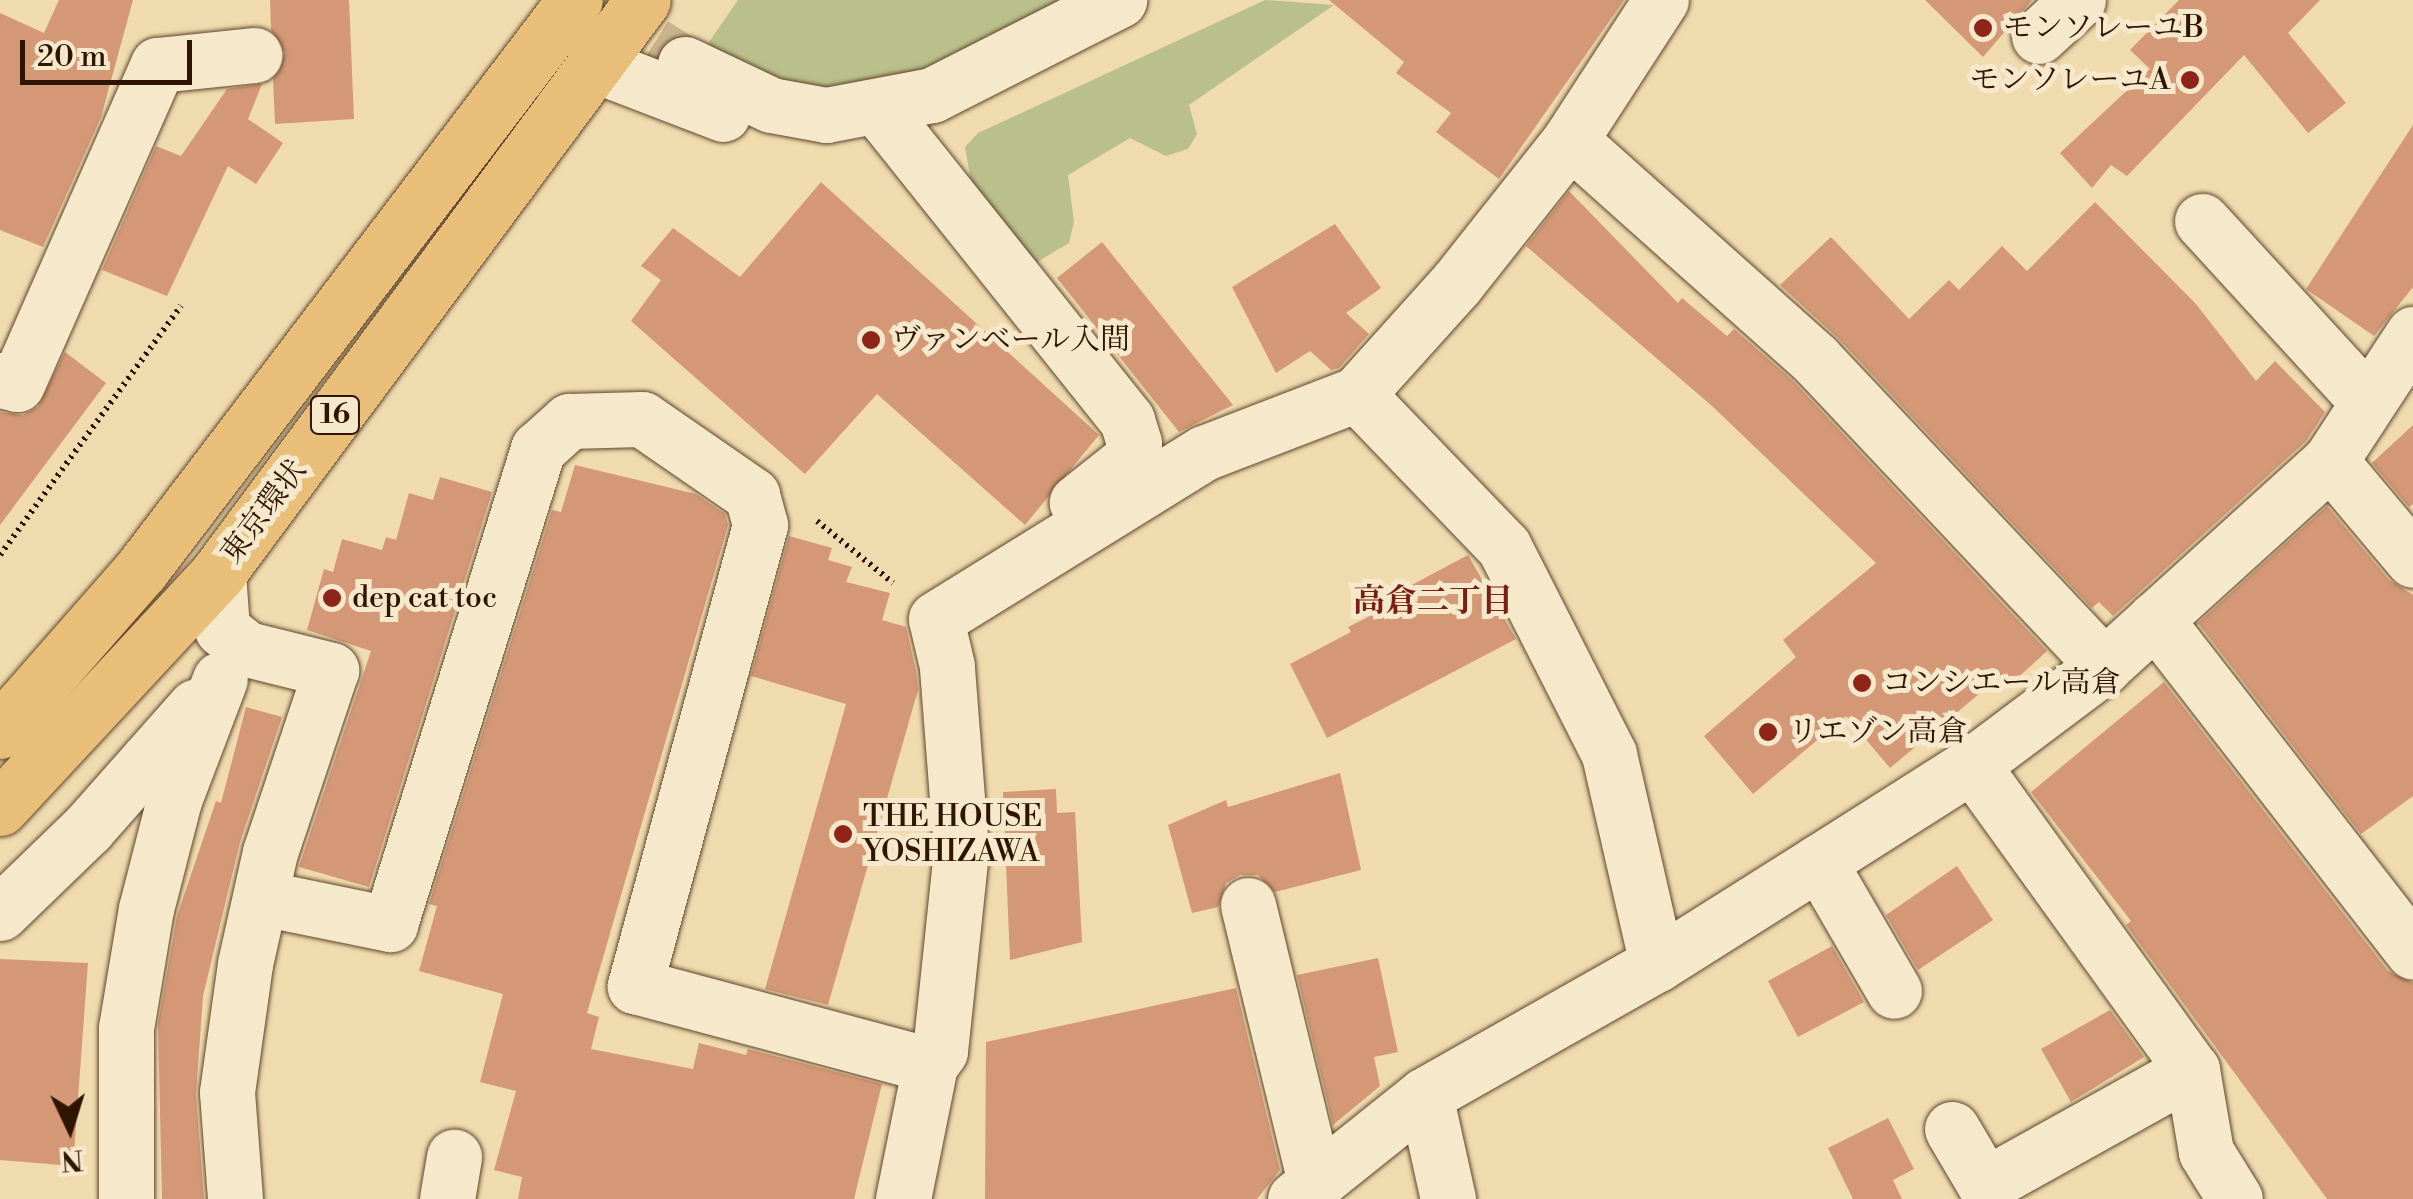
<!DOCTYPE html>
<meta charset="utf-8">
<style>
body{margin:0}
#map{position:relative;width:2413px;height:1199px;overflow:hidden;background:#f0dbaf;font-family:"Libre Bodoni","Noto Serif JP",serif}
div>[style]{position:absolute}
.green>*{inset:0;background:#bac08b}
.building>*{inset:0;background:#d49877}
.minor-tunnel>*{height:55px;margin-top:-27.5px;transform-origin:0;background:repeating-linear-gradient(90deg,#c9b38c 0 55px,transparent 0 83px)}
.path>*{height:6px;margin-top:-3px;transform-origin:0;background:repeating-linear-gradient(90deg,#2f1400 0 2.5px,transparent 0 7.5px)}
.roads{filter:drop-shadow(0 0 2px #5f462c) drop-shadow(0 0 2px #5f462c)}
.minor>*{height:55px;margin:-27.5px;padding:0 27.5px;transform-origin:27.5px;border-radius:27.5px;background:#f5e8cb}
.highway>*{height:55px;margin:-27.5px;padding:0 27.5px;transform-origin:27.5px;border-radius:27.5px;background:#e8be78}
.dots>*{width:28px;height:28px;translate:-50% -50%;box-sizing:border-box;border:5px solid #f5e8cb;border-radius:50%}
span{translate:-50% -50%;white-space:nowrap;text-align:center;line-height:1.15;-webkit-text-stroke:10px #f5e8cb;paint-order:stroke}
.shield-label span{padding:2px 8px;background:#f5e8cb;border:2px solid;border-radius:8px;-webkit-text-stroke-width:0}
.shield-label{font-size:28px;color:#2f1400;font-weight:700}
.poi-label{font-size:30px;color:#2f1400}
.left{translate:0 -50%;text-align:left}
.right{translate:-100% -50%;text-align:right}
.street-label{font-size:30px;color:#2f1400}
.neighbourhood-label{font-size:32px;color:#7a1f14;font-weight:700}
.north{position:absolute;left:20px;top:1079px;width:100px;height:100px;-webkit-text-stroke:8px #f5e8cb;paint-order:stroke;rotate:176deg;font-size:28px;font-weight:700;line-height:40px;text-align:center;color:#2f1400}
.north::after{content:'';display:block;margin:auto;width:35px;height:45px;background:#2f1400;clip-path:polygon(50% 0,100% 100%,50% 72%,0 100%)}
.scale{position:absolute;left:20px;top:40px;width:172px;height:45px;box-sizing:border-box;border:5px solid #2f1400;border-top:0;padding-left:12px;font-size:30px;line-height:35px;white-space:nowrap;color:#2f1400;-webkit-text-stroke:8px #f5e8cb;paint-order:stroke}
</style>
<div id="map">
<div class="green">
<div style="clip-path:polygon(738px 0,1080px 0,907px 79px,806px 99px,702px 52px)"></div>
<div style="clip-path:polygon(1265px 0,1334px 5px,1189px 105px,1197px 134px,1188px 149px,1166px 156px,1130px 138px,1068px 175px,1074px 222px,1069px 243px,1037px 262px,1022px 260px,972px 188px,965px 147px,978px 133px)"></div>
</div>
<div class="building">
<div style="clip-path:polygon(59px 0,133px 0,101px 117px,43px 247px,0 230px,0 13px,44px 33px)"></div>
<div style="clip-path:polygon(270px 0,349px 0,354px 119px,275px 124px,273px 79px,285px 53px,271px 30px)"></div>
<div style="clip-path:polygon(1329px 0,1624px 0,1499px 179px,1436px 132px,1451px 113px,1396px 73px,1404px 62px)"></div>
<div style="clip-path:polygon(1925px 0,2032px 0,1983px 57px)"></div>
<div style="clip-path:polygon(2179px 0,2320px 0,2288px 33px,2346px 103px,2308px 133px,2244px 55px,2127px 176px,2111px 165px,2092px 188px,2060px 153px,2150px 69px,2130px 50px)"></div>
<div style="clip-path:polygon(262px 84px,248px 119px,283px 143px,256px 184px,228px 166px,167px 296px,102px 270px,156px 146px,181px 156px,227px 89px)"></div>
<div style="clip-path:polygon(2413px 125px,2413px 287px,2374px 336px,2306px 289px)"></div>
<div style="clip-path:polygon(821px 182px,1099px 435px,1025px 525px,877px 394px,805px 474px,631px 321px,661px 280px,641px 266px,673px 228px,740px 277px)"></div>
<div style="clip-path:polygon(1569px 191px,1678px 303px,1682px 298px,1727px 336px,1734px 329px,1793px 381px,2047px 651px,2012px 683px,2003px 674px,1890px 768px,1846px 716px,1753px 794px,1704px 736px,1796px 657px,1783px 640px,1876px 563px,1712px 406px,1526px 246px)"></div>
<div style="clip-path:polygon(2095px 202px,2196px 304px,2256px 381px,2275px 361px,2325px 412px,2306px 441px,2113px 616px,2099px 602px,2092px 608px,1838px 338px,1780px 285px,1831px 237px,1909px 319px,1949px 280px,1959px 290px,2002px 246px,2027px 271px)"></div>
<div style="clip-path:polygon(1335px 224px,1381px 288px,1346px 313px,1369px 334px,1339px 368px,1331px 370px,1310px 351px,1276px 373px,1232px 287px)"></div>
<div style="clip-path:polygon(1102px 242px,1233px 405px,1179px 432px,1057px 278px)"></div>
<div style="clip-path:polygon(65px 352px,106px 383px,0 525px,0 412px,23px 415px,38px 407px)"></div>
<div style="clip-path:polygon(2413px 425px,2413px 504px,2409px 507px,2372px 463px)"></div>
<div style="clip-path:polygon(575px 465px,696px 494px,725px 514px,728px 525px,587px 1013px,599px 1017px,591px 1049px,693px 1069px,699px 1043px,746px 1055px,748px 1049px,882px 1084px,854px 1199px,518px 1199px,522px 1177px,494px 1170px,516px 1091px,480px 1082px,503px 994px,419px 971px,437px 906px,429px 904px,552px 510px,561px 512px)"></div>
<div style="clip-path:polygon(440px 477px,492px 492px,369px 887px,299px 867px,371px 651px,307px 630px,324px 569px,333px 572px,342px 539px,382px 550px,386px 537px,396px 540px,409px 493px,433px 500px)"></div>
<div style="clip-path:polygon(2327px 506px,2389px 580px,2413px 595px,2413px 796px,2361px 834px,2198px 623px)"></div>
<div style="clip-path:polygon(789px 536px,832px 548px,828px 560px,852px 567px,846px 582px,890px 593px,882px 620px,906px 627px,916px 671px,918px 690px,828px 1005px,765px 989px,846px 704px,751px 676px)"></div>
<div style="clip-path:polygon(1468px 555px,1516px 639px,1327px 738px,1290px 664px,1351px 632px,1348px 627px,1378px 612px,1374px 605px)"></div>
<div style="clip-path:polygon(2164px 682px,2388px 971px,2413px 983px,2413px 1199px,2327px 1199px,2126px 925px,2131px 921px,2031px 792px)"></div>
<div style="clip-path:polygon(246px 707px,282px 717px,240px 842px,203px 996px,196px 1094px,204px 1199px,162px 1199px,158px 1024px,177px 916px,216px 801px,221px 803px)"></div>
<div style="clip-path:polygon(1340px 773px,1361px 870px,1275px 892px,1258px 875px,1240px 875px,1226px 883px,1218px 907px,1192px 913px,1168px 825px,1226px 800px,1228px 807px)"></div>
<div style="clip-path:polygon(1056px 789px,1057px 813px,1075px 812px,1082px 942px,1010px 960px,1003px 792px)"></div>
<div style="clip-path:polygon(1957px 866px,1993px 920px,1918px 970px,1886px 915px)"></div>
<div style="clip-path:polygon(1832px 946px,1864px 1002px,1798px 1037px,1768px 981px)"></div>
<div style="clip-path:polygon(1378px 958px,1398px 1052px,1374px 1057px,1380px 1086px,1333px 1125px,1297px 975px)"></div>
<div style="clip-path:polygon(0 959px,88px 963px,73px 1166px,0 1160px)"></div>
<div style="clip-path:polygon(1236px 988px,1280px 1170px,1257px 1199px,985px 1199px,986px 1042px)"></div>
<div style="clip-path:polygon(2110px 1010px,2144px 1057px,2071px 1102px,2041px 1049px)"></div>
<div style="clip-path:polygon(1888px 1118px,1914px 1169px,1893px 1180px,1902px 1199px,1853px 1199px,1828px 1148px)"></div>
</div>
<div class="minor-tunnel">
<div style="left:583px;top:0;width:120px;rotate:32.1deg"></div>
</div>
<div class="path">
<div style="left:817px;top:521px;width:98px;rotate:39.2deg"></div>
<div style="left:0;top:555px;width:308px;rotate:-54deg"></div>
</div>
<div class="roads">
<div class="minor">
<div style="left:2039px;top:36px;width:53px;rotate:-42.7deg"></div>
<div style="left:685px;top:64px;width:95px;rotate:25.5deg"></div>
<div style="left:771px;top:105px;width:56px;rotate:10.3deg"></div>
<div style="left:826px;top:115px;width:108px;rotate:-10.7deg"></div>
<div style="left:932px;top:95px;width:210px;rotate:-26.9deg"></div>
<div style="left:596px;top:65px;width:136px;rotate:21.1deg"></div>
<div style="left:885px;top:117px;width:388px;rotate:51.4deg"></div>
<div style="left:1127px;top:420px;width:24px;rotate:73deg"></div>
<div style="left:1134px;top:443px;width:17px;rotate:103deg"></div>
<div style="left:1130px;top:460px;width:68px;rotate:141.6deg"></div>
<div style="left:1570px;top:140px;width:329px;rotate:41.8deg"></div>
<div style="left:1815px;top:359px;width:422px;rotate:46.7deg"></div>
<div style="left:2202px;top:221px;width:244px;rotate:47.5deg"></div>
<div style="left:0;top:380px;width:17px;rotate:13deg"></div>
<div style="left:17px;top:384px;width:349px;rotate:-66.2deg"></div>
<div style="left:158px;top:65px;width:97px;rotate:-5.9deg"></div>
<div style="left:2330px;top:461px;width:129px;rotate:50deg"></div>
<div style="left:218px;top:573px;width:56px;rotate:85.9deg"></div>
<div style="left:222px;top:629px;width:32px;rotate:39deg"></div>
<div style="left:247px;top:649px;width:87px;rotate:14deg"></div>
<div style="left:331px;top:670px;width:192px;rotate:108.5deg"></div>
<div style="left:270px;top:852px;width:115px;rotate:102.6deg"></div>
<div style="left:245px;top:964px;width:129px;rotate:98deg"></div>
<div style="left:227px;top:1092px;width:107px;rotate:85.7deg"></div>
<div style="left:2155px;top:619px;width:421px;rotate:52.2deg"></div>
<div style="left:1972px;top:765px;width:376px;rotate:54.2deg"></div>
<div style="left:2192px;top:1070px;width:83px;rotate:80.3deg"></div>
<div style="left:2206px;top:1152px;width:55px;rotate:58.3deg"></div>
<div style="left:1819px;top:862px;width:149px;rotate:59.8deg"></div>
<div style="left:262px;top:898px;width:131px;rotate:11.5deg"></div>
<div style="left:390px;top:924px;width:498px;rotate:-72.7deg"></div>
<div style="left:538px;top:449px;width:42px;rotate:-42.1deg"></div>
<div style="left:569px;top:421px;width:73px;rotate:-1.6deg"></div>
<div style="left:642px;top:419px;width:134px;rotate:34.6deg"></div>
<div style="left:752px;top:495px;width:31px;rotate:75deg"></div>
<div style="left:760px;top:525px;width:478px;rotate:105.2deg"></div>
<div style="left:635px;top:986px;width:305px;rotate:15deg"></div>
<div style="left:930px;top:1065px;width:137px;rotate:101.4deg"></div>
<div style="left:1248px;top:905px;width:286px;rotate:76.4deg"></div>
<div style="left:0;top:913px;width:122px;rotate:-44deg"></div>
<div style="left:88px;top:828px;width:162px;rotate:-48.5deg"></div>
<div style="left:1657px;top:964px;width:215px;rotate:-102.9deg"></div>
<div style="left:1609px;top:754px;width:232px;rotate:-116.9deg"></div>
<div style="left:1504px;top:547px;width:212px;rotate:-133.9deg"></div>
<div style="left:1357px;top:394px;width:148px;rotate:-48deg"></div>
<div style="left:1456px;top:284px;width:184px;rotate:-51.6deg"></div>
<div style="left:1570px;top:140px;width:167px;rotate:-57deg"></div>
<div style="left:930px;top:1065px;width:17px;rotate:-54deg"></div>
<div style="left:940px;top:1051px;width:202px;rotate:-84deg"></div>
<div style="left:961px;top:850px;width:185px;rotate:-94.4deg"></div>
<div style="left:947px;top:666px;width:48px;rotate:-103.2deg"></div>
<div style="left:936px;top:619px;width:315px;rotate:-31.8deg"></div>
<div style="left:1204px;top:453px;width:164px;rotate:-21.1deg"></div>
<div style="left:1425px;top:1095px;width:107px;rotate:77.5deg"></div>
<div style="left:1952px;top:1129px;width:65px;rotate:59.5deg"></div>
<div style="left:1985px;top:1185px;width:237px;rotate:-29.1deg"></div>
<div style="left:126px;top:1199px;width:171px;rotate:-90deg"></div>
<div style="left:126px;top:1028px;width:121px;rotate:-80.5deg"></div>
<div style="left:146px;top:909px;width:113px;rotate:-75.6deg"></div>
<div style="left:174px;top:800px;width:129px;rotate:-69.2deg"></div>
<div style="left:447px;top:1199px;width:43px;rotate:-80.5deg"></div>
<div style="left:1295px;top:1199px;width:166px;rotate:-38.7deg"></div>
<div style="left:1425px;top:1095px;width:266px;rotate:-29.5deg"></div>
<div style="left:1657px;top:964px;width:191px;rotate:-32.2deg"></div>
<div style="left:1819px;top:862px;width:181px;rotate:-32.4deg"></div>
<div style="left:1972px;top:765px;width:165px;rotate:-36.9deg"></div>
<div style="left:2104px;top:666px;width:305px;rotate:-42.2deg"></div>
<div style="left:2330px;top:461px;width:152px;rotate:-56.8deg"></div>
</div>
<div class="highway">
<div style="left:0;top:731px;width:214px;rotate:-48.8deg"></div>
<div style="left:141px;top:570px;width:716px;rotate:-52.71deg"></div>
<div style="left:0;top:808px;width:321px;rotate:-47.1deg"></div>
<div style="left:218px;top:573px;width:713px;rotate:-53.44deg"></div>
</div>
</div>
<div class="dots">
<div style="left:1983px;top:28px;background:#8f2418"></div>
<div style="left:2190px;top:80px;background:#8f2418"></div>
<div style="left:871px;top:340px;background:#8f2418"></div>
<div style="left:332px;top:598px;background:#8f2418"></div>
<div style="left:1862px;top:683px;background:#8f2418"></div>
<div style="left:1768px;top:732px;background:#8f2418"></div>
<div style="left:843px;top:834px;background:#8f2418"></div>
</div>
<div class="shield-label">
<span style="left:335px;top:415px">16</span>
</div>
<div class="poi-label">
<span class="left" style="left:2003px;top:28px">モンソレーユB</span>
<span class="right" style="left:2170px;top:80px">モンソレーユA</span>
<span class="left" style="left:891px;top:340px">ヴァンベール入間</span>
<span class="left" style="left:352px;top:598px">dep cat toc</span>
<span class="left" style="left:1882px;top:683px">コンシエール高倉</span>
<span class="left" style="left:1788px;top:732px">リエゾン高倉</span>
<span class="left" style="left:863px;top:834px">THE HOUSE<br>YOSHIZAWA</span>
</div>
<div class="street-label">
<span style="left:264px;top:512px;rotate:-53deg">東京環状</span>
</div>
<div class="neighbourhood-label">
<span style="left:1433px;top:601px">高倉二丁目</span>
</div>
<div class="north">N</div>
<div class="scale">20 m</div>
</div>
